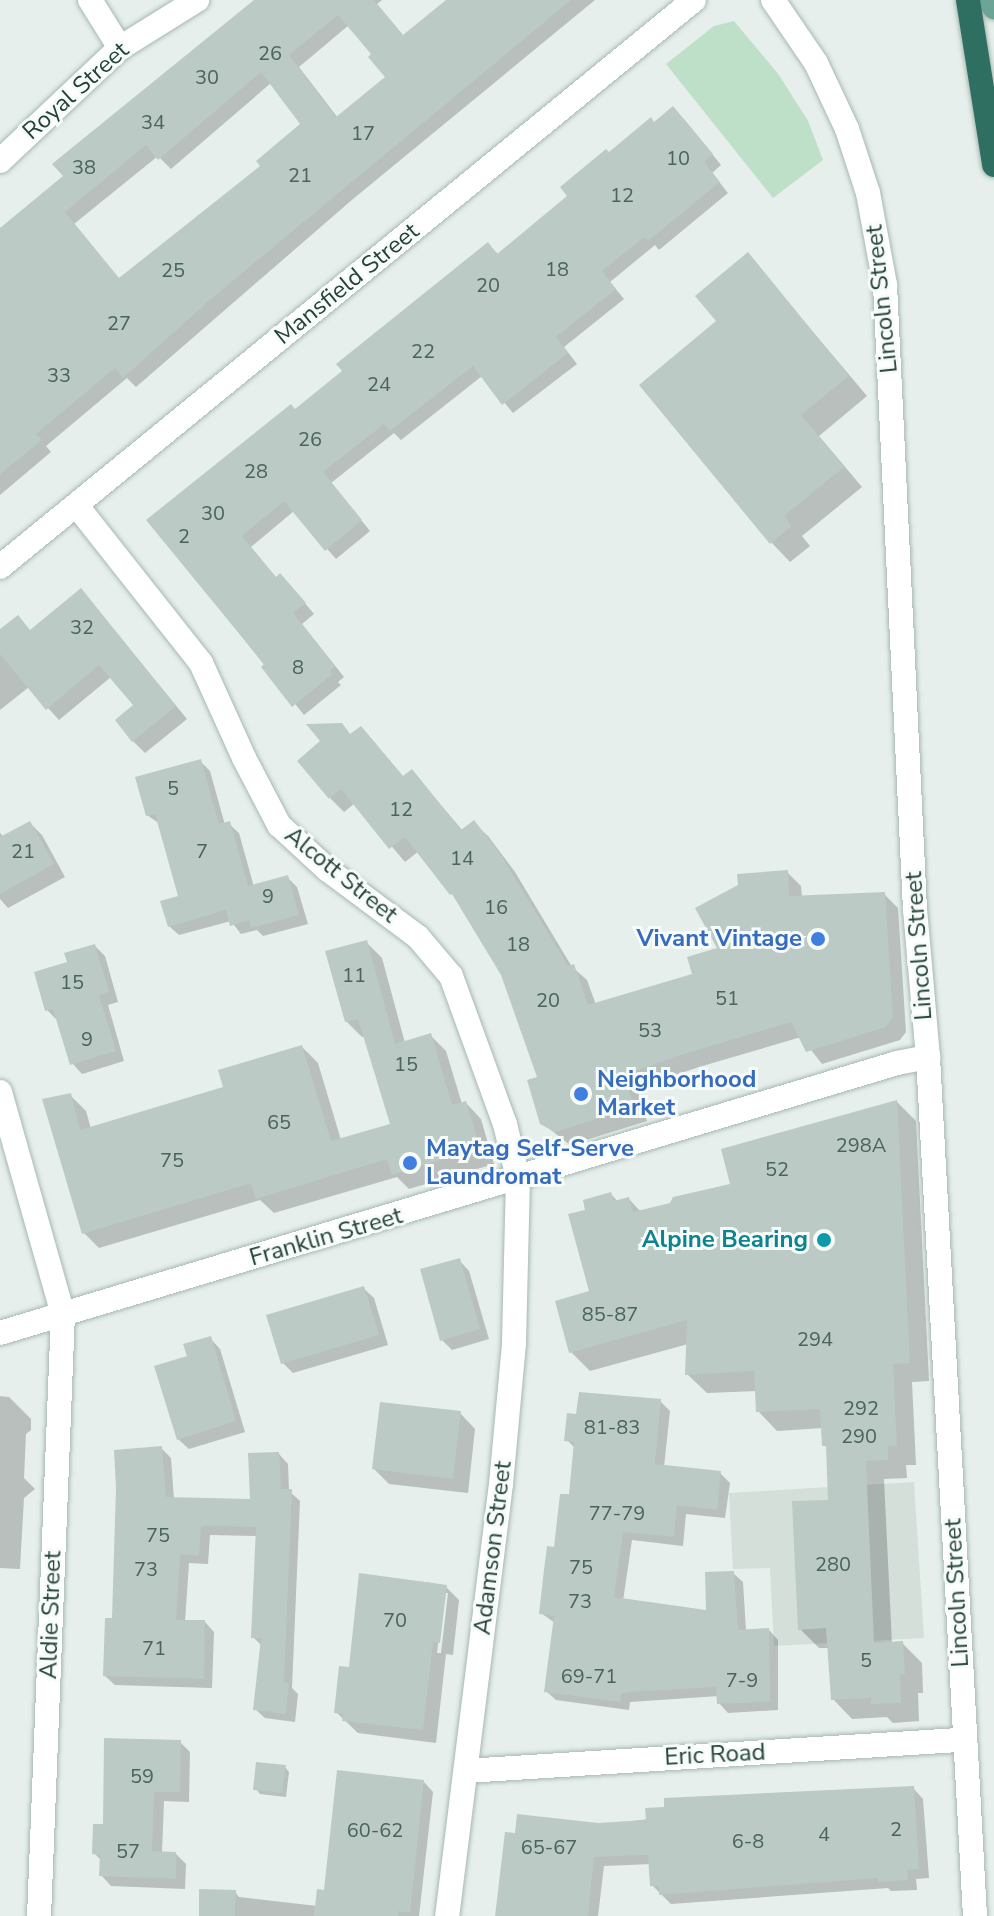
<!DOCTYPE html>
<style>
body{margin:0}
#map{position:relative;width:994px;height:1916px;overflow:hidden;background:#e6efeb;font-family:"Nunito Sans",sans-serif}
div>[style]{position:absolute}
.built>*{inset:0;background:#d4dfda}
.green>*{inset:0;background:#bfe0c8}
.shadow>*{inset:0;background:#0003}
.building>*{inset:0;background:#bbcac4}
.roads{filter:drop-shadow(0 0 2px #a8b8b2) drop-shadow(0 0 2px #a8b8b2)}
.minor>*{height:24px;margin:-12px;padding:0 12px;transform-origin:12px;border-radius:12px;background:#fff}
.tertiary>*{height:24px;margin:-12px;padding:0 12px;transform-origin:12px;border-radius:12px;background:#fff}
.primary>*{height:24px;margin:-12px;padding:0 12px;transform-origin:12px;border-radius:12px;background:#6aa596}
.motorway>*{height:24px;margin:-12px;padding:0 12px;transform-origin:12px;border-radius:12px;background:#2f6f62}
.dots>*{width:22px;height:22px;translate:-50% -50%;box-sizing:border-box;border:4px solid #f7fbf9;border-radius:50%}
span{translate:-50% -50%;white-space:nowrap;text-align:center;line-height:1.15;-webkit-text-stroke:6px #f7fbf9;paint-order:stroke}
.number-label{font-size:20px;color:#4a645c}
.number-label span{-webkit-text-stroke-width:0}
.street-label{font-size:24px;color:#24423a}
.shop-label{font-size:24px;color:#366cbe;font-weight:700}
.right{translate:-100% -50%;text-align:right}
.left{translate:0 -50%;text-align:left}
.culture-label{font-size:24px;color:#0d838f;font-weight:700}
</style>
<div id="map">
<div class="built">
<div style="clip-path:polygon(914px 1482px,924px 1638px,774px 1646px,770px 1568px,733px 1569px,729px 1493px)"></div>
</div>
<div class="green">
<div style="clip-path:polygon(734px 21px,779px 75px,808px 121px,823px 160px,773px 198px,666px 64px,714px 26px)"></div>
</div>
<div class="shadow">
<div style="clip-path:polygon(evenodd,255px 0,382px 0,377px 4px,404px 37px,449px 0,595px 0,353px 199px,136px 387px,127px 378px,46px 446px,51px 452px,0 495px,0 231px,65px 177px,255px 0,349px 25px,374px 54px,388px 77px,338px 118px,299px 67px,349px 25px,255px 0,271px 83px,303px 125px,263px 166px,120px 280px,74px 224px,158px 156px,171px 169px,271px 83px)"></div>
<div style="clip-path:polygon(683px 118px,721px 165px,712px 173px,728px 193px,659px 250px,655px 245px,610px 282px,624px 299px,564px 347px,577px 364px,513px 413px,482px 376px,401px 440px,394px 433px,331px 483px,370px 531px,336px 559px,294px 511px,251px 547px,277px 579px,290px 585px,314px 614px,302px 624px,344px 677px,338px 682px,341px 685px,304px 715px,149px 520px,345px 372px,488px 244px,499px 255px,570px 196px,609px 154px,655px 124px)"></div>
<div style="clip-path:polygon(748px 255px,867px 396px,819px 436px,862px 487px,802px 536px,810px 546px,790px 562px,771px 542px)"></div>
<div style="clip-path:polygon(92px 603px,187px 719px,145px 753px,133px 741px,136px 706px,111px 677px,59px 720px,29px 687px,0 710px,0 631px,31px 631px)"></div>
<div style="clip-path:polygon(351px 736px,374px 742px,404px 778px,412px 771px,463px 831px,474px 823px,488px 836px,515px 872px,572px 967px,587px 980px,596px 1005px,695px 975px,787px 872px,801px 886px,802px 897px,884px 894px,898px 908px,906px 1032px,900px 1040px,822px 1064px,801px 1037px,699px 1067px,637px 1088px,647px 1121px,570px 1145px,542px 1123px,539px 1079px,503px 974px,460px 903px,419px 851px,405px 862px,355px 803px,344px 812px,330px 798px)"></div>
<div style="clip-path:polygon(200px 761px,210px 771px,225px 825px,229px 824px,239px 833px,254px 887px,288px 878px,297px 887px,308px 924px,263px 936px,257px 930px,241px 934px,231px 921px,179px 935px,169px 926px,180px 897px,160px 824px,147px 815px)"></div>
<div style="clip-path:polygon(30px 823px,42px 835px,65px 877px,8px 908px,0 899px,0 833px,4px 837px)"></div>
<div style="clip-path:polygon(366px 942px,382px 958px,405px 1043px,430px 1035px,446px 1051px,462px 1104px,466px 1103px,481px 1119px,494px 1164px,409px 1189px,397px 1177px,274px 1213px,260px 1200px,99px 1248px,83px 1232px,70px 1095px,86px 1111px,91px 1129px,225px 1088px,302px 1047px,318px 1063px,341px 1140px,392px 1125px,366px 1036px,362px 1037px,346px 1021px)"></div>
<div style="clip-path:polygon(95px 946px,105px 956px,118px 1002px,108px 1005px,124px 1061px,82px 1074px,72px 1063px,57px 1020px,47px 1010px)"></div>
<div style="clip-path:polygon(897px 1102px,916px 1121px,929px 1381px,912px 1382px,916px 1465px,906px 1465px,907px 1478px,884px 1479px,892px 1644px,902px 1643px,922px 1663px,923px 1693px,918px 1693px,919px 1721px,893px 1723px,887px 1717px,852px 1719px,833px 1699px,830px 1648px,819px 1648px,800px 1629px,830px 1502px,829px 1450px,824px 1445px,823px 1428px,777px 1431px,758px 1411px,757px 1391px,707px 1393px,687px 1374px,688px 1344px,590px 1371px,571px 1352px,592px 1293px,588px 1211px,611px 1194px,618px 1202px,629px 1199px,641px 1212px,732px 1186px)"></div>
<div style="clip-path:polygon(459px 1260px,469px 1271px,489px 1339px,452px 1350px,442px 1340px)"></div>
<div style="clip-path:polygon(363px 1288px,374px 1298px,388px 1345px,293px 1373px,283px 1363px)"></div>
<div style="clip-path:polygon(210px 1338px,220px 1349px,245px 1432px,189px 1449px,178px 1439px,190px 1358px)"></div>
<div style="clip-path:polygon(0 1396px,9px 1397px,31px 1419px,31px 1430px,26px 1434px,24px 1478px,35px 1489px,24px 1498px,20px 1569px,0 1568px)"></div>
<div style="clip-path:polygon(660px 1401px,670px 1411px,664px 1467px,720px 1473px,730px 1483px,725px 1518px,686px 1514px,683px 1546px,632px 1540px,623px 1601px,708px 1612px,733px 1573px,743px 1582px,746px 1631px,769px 1630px,778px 1640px,778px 1710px,728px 1713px,719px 1703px,719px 1696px,630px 1702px,629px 1710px,556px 1700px,546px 1691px,555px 1623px,541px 1613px,570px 1497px,576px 1449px,567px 1440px)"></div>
<div style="clip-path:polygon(460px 1413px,475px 1429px,468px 1493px,389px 1484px,374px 1469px)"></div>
<div style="clip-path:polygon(161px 1448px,171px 1458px,174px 1499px,252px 1501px,279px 1454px,288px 1464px,289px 1491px,300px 1501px,292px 1688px,298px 1694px,295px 1722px,265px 1718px,255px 1709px,262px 1646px,253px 1637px,257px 1536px,210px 1535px,208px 1564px,189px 1563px,185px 1622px,205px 1622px,214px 1632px,212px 1688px,115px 1685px,105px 1676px,113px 1620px)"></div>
<div style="clip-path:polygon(evenodd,361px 1575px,432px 1583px,446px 1587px,459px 1600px,453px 1655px,446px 1654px,436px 1743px,358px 1733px,336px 1712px,351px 1669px,361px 1575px,444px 1593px,448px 1593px,441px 1653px,437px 1653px,444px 1593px)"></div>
<div style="clip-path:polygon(180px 1742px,190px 1752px,189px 1802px,164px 1801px,162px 1853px,176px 1854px,186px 1864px,185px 1889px,111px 1886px,101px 1875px,102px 1861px,94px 1853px,105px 1826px)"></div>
<div style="clip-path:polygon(285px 1767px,289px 1772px,286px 1797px,260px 1794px,256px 1789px)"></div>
<div style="clip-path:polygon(424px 1782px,433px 1792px,419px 1916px,201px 1916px,235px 1892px,239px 1897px,317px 1906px,325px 1892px)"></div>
<div style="clip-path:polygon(913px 1788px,923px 1799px,929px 1878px,916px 1879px,917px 1890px,891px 1891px,888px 1888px,671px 1904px,652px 1885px,651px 1864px,604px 1866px,598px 1916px,497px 1916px,598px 1825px)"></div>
</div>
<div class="building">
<div style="clip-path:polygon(evenodd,254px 0,374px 0,403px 35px,446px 0,571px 0,211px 299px,123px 378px,115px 368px,36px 434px,42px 440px,0 474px,0 228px,63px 176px,52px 164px,254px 0,338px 15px,371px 54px,368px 57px,385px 77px,336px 117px,289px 55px,338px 15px,254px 0,261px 72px,300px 124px,256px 161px,260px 166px,119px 278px,65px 212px,146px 145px,158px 160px,261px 72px)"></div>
<div style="clip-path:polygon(673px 106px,713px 154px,704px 162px,720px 182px,648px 241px,644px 237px,602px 271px,616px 289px,556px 337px,568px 353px,502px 405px,473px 366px,390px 431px,384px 424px,323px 472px,362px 520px,325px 551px,284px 501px,242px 536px,276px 577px,280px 573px,306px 603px,293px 613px,335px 666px,330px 671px,333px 674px,292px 707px,261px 667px,264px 664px,146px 520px,291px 404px,295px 409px,342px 371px,336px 364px,488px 242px,497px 254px,567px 196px,560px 187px,606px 149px,609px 152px,651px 117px,654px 122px)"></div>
<div style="clip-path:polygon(748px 252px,849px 376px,801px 415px,844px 467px,784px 516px,792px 526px,770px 544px,639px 385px,716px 321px,695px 296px)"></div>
<div style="clip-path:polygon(81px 588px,176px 706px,132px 742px,115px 720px,133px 705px,99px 665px,46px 710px,0 654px,0 629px,18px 615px,30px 630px)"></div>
<div style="clip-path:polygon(342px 723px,350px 734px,361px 726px,403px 776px,412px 769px,461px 830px,474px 820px,501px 855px,568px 966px,574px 964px,588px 1005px,692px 974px,687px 957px,717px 948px,695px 908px,738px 885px,737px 874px,788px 870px,789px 896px,885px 892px,893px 1017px,886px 1027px,806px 1052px,791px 1022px,684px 1054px,624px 1075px,634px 1107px,555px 1132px,540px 1124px,527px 1080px,537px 1077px,501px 975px,452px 894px,450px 895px,405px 837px,389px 849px,341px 789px,329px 799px,297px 761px,320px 741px,306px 724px)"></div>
<div style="clip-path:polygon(201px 759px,219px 824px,230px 821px,248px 886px,288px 875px,299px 915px,251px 928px,249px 920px,230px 926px,226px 910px,168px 927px,160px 901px,178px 896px,155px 814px,146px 816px,135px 777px)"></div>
<div style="clip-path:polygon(30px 821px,54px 864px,0 894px,0 837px)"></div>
<div style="clip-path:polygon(367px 940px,395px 1044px,431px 1033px,452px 1105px,466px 1101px,480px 1148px,392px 1175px,387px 1159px,256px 1199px,251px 1183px,82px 1234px,42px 1099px,71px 1093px,80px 1130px,223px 1087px,218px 1070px,302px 1045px,331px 1141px,390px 1124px,358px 1019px,345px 1022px,325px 951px)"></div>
<div style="clip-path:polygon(95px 944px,109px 992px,99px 995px,116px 1051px,70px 1065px,53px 1009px,45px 1011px,34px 972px,67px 962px,64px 953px)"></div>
<div style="clip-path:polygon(897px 1100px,910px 1363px,893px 1364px,897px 1446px,888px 1446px,888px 1460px,866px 1461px,874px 1643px,903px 1641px,905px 1674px,900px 1674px,901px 1703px,871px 1704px,871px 1698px,831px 1700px,826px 1628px,798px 1630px,792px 1501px,828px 1500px,826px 1446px,822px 1446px,820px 1409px,756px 1412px,754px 1371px,685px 1375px,687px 1320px,569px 1353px,555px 1301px,589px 1291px,568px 1214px,585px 1210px,583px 1200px,611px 1192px,614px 1201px,629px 1197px,633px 1212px,670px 1203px,673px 1197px,730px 1184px,721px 1149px)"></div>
<div style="clip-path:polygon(460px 1258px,480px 1329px,440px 1341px,420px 1269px)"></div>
<div style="clip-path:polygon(364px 1286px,379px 1335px,281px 1364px,266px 1315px)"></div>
<div style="clip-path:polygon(211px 1336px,236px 1421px,177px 1440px,154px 1366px,187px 1356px,183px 1344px)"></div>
<div style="clip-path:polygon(579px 1392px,661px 1399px,655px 1464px,721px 1471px,717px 1510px,677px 1505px,674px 1537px,623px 1532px,614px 1597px,706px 1610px,705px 1572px,734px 1571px,738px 1630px,769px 1628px,770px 1702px,717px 1704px,716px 1687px,629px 1692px,621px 1694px,620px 1702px,544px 1692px,554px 1616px,539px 1614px,543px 1578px,547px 1546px,554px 1547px,560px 1494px,569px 1494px,574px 1442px,564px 1441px,567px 1413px,576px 1414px)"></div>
<div style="clip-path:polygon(380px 1402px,461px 1411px,453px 1479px,372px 1469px)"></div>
<div style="clip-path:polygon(162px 1446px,166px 1497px,250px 1499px,248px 1453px,279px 1452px,281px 1489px,292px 1489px,284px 1682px,289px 1683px,286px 1714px,253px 1710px,261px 1638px,251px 1638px,256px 1527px,201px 1526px,199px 1556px,180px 1554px,176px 1620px,205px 1620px,204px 1679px,103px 1676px,105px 1618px,112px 1618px,116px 1488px,114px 1450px)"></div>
<div style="clip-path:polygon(359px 1573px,447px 1585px,440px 1643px,433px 1642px,423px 1730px,342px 1721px,343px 1714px,334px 1713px,339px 1666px,349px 1667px)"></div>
<div style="clip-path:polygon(104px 1738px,181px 1740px,180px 1792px,154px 1792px,152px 1851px,176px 1852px,176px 1879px,99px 1876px,100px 1855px,92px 1854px,93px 1824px,103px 1824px)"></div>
<div style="clip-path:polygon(256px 1762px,286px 1765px,282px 1793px,253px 1790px)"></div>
<div style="clip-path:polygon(337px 1770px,424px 1780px,410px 1913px,398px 1911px,398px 1916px,314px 1916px,317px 1889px,324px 1890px)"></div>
<div style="clip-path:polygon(914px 1786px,919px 1869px,907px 1870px,908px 1880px,878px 1882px,878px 1878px,659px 1895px,659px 1886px,650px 1886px,648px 1855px,594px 1857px,588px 1916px,495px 1916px,505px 1832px,515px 1833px,517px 1814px,598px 1823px,646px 1820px,645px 1808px,664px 1807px,664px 1798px)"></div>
<div style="clip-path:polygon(199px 1889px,236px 1890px,235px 1916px,199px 1916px)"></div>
</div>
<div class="roads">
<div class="minor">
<div style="left:90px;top:0;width:57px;rotate:58deg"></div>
<div style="left:0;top:161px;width:165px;rotate:-43.3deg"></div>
<div style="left:120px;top:48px;width:91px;rotate:-31.9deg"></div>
<div style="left:77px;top:506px;width:200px;rotate:51.7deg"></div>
<div style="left:201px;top:663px;width:104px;rotate:65.6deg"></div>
<div style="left:244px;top:758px;width:76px;rotate:62.4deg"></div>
<div style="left:279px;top:825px;width:67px;rotate:42.6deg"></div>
<div style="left:328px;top:870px;width:112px;rotate:36.7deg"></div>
<div style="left:418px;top:937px;width:51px;rotate:49.8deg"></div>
<div style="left:451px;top:976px;width:158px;rotate:70deg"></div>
<div style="left:505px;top:1124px;width:56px;rotate:76.5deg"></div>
<div style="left:518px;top:1178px;width:166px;rotate:91.4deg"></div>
<div style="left:514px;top:1344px;width:141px;rotate:95.3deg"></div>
<div style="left:501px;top:1484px;width:435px;rotate:97.1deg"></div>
<div style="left:0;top:567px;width:896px;rotate:-39.25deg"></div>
<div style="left:0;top:1092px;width:231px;rotate:74.2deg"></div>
<div style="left:63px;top:1314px;width:602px;rotate:92.28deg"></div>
<div style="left:0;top:1333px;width:937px;rotate:-16.75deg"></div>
<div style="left:897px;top:1063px;width:32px;rotate:-11deg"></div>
<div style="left:466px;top:1771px;width:500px;rotate:-3.6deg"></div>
</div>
<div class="tertiary">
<div style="left:773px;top:0;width:76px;rotate:55.7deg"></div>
<div style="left:816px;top:63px;width:73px;rotate:64.8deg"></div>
<div style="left:847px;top:129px;width:67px;rotate:71.8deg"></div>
<div style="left:868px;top:193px;width:94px;rotate:79.5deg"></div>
<div style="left:885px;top:285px;width:625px;rotate:87.25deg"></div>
<div style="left:915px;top:909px;width:149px;rotate:85deg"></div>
<div style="left:928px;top:1057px;width:860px;rotate:86.87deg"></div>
</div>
<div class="primary">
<div style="left:989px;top:0;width:9px;rotate:54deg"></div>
</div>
<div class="motorway">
<div style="left:968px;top:0;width:167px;rotate:81deg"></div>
</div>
</div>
<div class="dots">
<div style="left:818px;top:939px;background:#3f7fe0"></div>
<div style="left:581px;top:1094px;background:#3f7fe0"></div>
<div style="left:410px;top:1163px;background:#3f7fe0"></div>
<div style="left:824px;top:1240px;background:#0f9aa8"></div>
</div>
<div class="number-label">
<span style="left:270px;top:53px">26</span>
<span style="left:207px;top:77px">30</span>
<span style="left:153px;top:122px">34</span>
<span style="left:363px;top:133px">17</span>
<span style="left:678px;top:158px">10</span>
<span style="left:84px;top:167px">38</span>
<span style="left:300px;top:175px">21</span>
<span style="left:622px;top:195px">12</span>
<span style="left:557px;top:269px">18</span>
<span style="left:173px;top:270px">25</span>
<span style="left:488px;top:285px">20</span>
<span style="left:119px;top:323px">27</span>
<span style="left:423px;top:351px">22</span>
<span style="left:59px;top:375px">33</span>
<span style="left:379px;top:384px">24</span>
<span style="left:310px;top:439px">26</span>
<span style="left:256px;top:471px">28</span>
<span style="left:213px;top:513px">30</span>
<span style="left:184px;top:536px">2</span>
<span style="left:82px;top:627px">32</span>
<span style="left:298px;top:667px">8</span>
<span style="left:173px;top:788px">5</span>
<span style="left:401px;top:809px">12</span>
<span style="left:23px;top:851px">21</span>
<span style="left:202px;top:851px">7</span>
<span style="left:462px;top:858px">14</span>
<span style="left:268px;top:896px">9</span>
<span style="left:496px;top:907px">16</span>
<span style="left:518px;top:944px">18</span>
<span style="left:354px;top:975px">11</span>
<span style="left:72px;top:982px">15</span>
<span style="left:727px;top:998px">51</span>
<span style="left:548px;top:1000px">20</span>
<span style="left:650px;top:1030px">53</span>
<span style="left:87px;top:1039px">9</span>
<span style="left:406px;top:1064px">15</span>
<span style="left:279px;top:1122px">65</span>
<span style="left:861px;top:1145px">298A</span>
<span style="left:172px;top:1160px">75</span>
<span style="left:777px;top:1169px">52</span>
<span style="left:610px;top:1314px">85-87</span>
<span style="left:815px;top:1339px">294</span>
<span style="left:861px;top:1408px">292</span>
<span style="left:612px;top:1427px">81-83</span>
<span style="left:859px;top:1436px">290</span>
<span style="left:617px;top:1513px">77-79</span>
<span style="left:158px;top:1535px">75</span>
<span style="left:833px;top:1564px">280</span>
<span style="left:581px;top:1567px">75</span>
<span style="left:146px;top:1569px">73</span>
<span style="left:580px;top:1601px">73</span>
<span style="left:395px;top:1620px">70</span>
<span style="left:154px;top:1648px">71</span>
<span style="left:866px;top:1660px">5</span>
<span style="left:589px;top:1676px">69-71</span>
<span style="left:742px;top:1680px">7-9</span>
<span style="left:142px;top:1776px">59</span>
<span style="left:896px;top:1829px">2</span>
<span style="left:375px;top:1830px">60-62</span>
<span style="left:824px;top:1834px">4</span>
<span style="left:748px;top:1841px">6-8</span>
<span style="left:549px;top:1847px">65-67</span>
<span style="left:128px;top:1851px">57</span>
</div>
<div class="street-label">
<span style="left:76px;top:91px;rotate:-42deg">Royal Street</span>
<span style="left:347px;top:284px;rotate:-39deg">Mansfield Street</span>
<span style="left:882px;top:299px;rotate:-96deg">Lincoln Street</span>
<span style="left:341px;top:875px;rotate:39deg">Alcott Street</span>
<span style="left:919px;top:946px;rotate:-94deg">Lincoln Street</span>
<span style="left:326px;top:1237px;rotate:-16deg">Franklin Street</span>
<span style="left:493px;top:1548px;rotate:-83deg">Adamson Street</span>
<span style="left:957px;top:1593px;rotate:-93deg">Lincoln Street</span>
<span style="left:51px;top:1615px;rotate:-88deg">Aldie Street</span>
<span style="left:715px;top:1755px;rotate:-3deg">Eric Road</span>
</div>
<div class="shop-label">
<span class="right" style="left:802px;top:939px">Vivant Vintage</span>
<span class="left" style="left:597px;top:1094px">Neighborhood<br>Market</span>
<span class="left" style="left:426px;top:1163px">Maytag Self-Serve<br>Laundromat</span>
</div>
<div class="culture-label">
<span class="right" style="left:808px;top:1240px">Alpine Bearing</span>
</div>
</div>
